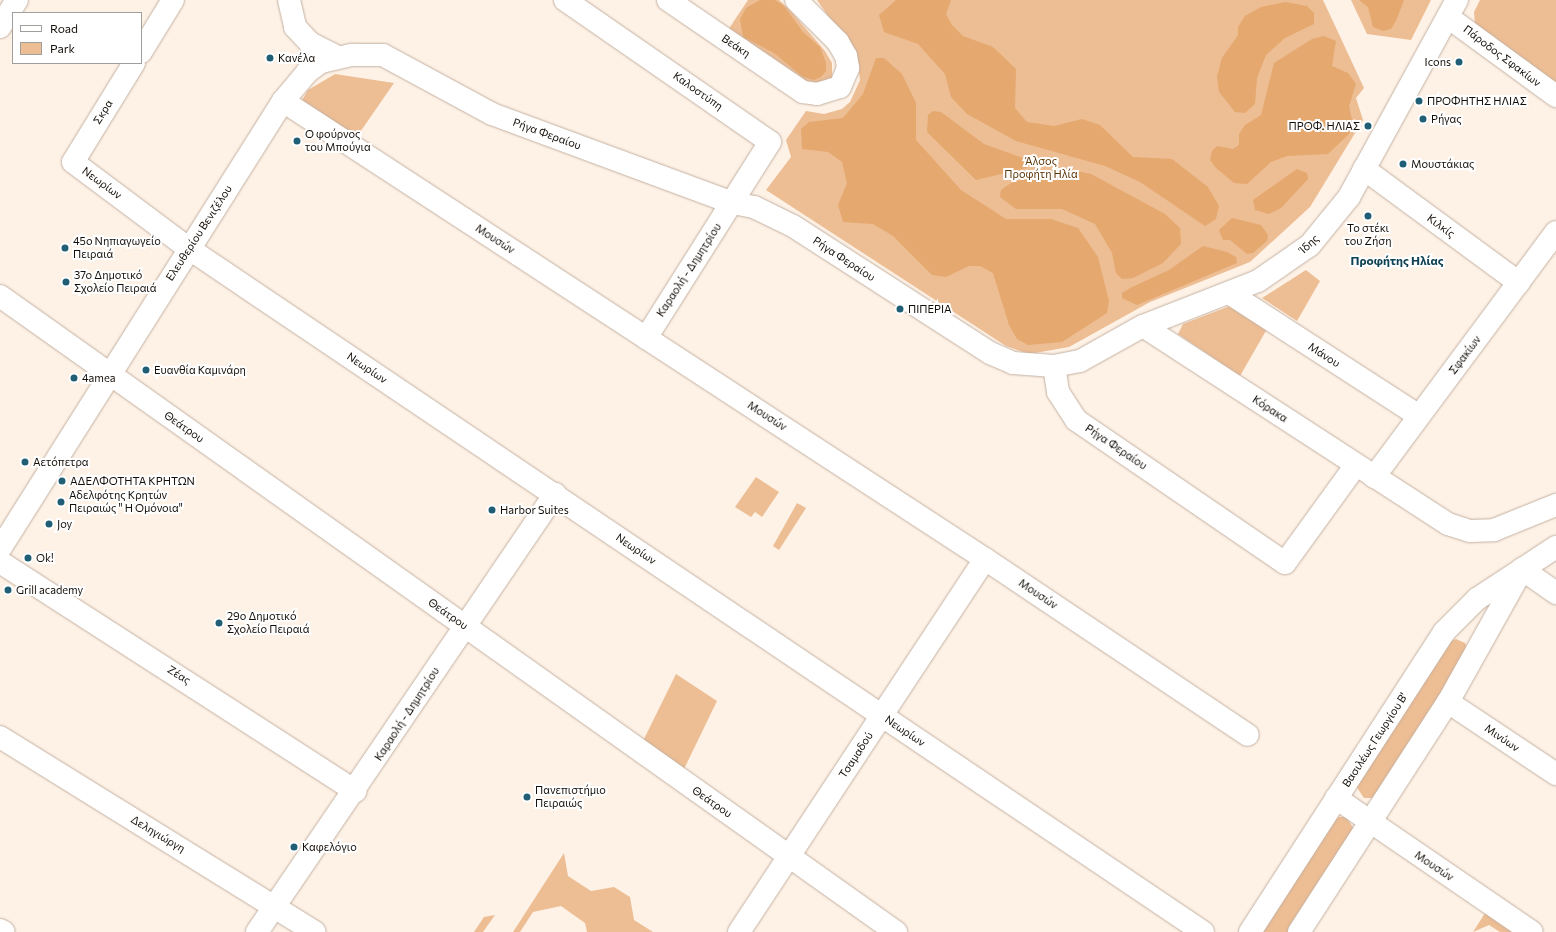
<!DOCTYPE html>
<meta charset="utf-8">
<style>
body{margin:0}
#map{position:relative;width:1556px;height:932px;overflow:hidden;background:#fef2e7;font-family:Commissioner,sans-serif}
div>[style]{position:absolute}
.green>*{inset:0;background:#edbd94}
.forest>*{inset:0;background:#e5a86f}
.roads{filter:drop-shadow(0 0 1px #c4b1a1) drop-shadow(0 0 1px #c4b1a1)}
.minor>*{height:22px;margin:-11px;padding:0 11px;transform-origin:11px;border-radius:11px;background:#fff}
.tertiary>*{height:22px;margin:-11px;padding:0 11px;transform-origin:11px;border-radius:11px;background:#fff}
.dots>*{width:11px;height:11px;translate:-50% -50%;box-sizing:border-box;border:2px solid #fff;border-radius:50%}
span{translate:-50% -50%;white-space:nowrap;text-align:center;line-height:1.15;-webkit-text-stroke:4px #fff;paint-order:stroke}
.street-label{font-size:11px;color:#140e08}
.poi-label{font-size:11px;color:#140e08}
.left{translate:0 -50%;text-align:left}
.right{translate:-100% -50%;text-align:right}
.park-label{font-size:11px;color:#5c3406}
.neighbourhood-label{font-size:12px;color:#0f4354;font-weight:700}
.legend{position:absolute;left:12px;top:12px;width:130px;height:52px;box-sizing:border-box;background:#fff;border:1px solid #a19f9c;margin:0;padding:5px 7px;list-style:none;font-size:12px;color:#140e08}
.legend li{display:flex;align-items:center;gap:8px;height:20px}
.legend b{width:20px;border:1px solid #a19f9c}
</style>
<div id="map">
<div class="green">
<div style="clip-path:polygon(748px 0,779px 0,788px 8px,825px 51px,832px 63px,832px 80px,816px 88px,728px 30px)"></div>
<div style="clip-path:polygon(817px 0,1323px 0,1364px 88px,1356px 98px,1363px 120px,1310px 207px,1250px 262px,1150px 302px,1069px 347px,1029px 354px,1006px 346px,766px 190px,791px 157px,786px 140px,806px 111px,824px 114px,842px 109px,850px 102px,860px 80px,857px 58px)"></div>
<div style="clip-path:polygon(1351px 0,1431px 0,1411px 40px,1367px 34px)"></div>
<div style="clip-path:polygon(1480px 0,1556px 0,1556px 85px,1475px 24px,1474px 12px)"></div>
<div style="clip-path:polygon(335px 74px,394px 83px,356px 138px,301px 102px,308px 90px)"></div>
<div style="clip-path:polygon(1306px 270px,1320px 281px,1297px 321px,1262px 298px)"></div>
<div style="clip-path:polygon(1230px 306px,1267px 329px,1240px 376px,1178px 334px,1183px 324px)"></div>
<div style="clip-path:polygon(756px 477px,779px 492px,762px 517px,755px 512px,751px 517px,735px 507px)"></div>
<div style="clip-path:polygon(797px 503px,806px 508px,779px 550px,773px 546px)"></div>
<div style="clip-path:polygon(1456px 639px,1465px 643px,1469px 652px,1374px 798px,1364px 798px,1356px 786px,1451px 641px)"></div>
<div style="clip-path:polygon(676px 674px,717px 701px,684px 769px,643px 741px)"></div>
<div style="clip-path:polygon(1336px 817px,1346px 817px,1354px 829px,1289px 932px,1259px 932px)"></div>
<div style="clip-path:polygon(564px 853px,568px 876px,591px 891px,614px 887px,630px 897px,634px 920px,653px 932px,587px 932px,585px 923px,561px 906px,533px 912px,520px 932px,513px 932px)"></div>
<div style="clip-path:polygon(1487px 910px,1518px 932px,1500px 932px,1489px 925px,1473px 932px)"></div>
<div style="clip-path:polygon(495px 915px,483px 932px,474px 932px,484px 917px)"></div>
</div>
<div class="forest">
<div style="clip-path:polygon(760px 0,775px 0,784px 6px,803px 32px,820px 47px,826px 63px,826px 71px,821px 77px,814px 80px,803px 77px,774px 53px,743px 37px,740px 19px,746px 8px)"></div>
<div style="clip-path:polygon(896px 0,951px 0,946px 14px,952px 25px,963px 36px,993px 47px,1016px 69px,1015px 108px,1027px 122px,1054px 126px,1082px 119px,1100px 125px,1133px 157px,1172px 159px,1208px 187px,1219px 206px,1216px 219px,1205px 226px,1140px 182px,1105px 166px,1016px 141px,967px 114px,951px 97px,945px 74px,918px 44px,884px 32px,879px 15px)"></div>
<div style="clip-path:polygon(1359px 0,1404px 0,1396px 21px,1391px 29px,1383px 31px,1373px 27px,1368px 7px)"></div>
<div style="clip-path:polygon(1285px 2px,1307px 6px,1314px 13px,1314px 24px,1285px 38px,1266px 55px,1257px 78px,1255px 104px,1245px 113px,1235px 112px,1219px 92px,1217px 77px,1222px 58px,1238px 35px,1238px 27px,1245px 16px,1261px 7px)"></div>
<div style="clip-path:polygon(1324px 36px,1336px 41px,1332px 66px,1348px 73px,1356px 84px,1349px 106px,1353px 125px,1349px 134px,1328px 154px,1287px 156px,1271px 162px,1247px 184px,1234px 183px,1215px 167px,1210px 160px,1212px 151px,1217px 146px,1233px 149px,1239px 145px,1239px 134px,1245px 125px,1261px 115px,1274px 63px,1312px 39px)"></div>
<div style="clip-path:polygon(876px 58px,884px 58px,902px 74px,916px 103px,916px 140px,961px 190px,1006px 219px,1051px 219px,1078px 228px,1098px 257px,1109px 301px,1107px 313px,1062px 342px,1028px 345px,1017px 339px,1009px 325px,993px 273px,980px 266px,969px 266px,946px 277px,932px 275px,893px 236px,873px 224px,843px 222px,838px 205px,847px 183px,842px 162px,828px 152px,802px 149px,801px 129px,809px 122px,843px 118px,863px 94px)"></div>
<div style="clip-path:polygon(933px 111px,941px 112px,984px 144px,1026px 159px,1027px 168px,976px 180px,927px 132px,928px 115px)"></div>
<div style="clip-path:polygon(1063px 168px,1091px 174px,1165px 214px,1180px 228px,1181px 244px,1163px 263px,1133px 278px,1122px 279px,1116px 273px,1112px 253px,1095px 224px,1062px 209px,1016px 209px,1000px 197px,1001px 190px,1011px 183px)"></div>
<div style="clip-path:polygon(1297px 169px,1307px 173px,1308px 179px,1281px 208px,1269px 214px,1255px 210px,1253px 200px)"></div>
<div style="clip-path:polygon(1232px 218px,1261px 225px,1268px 235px,1267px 241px,1253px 253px,1247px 254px,1230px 240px,1223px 240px,1219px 230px)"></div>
<div style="clip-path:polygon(1203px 246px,1227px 252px,1236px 257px,1237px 263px,1137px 305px,1122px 298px,1122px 293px,1130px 288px,1169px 270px)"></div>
</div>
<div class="roads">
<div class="minor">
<div style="left:289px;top:0;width:28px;rotate:77deg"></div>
<div style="left:295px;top:27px;width:22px;rotate:47deg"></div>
<div style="left:310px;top:43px;width:30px;rotate:27deg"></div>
<div style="left:565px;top:0;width:249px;rotate:34.7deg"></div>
<div style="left:770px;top:142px;width:232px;rotate:122.3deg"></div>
<div style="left:668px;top:0;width:163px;rotate:34.3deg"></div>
<div style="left:803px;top:92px;width:14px;rotate:8deg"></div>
<div style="left:817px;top:94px;width:24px;rotate:-17deg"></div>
<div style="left:840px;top:87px;width:21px;rotate:-67deg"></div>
<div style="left:848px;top:68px;width:12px;rotate:-99deg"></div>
<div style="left:846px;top:56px;width:16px;rotate:-120deg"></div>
<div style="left:838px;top:42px;width:59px;rotate:-135deg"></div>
<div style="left:1448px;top:17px;width:134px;rotate:36.2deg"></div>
<div style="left:0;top:27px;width:32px;rotate:-58deg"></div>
<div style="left:141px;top:52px;width:61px;rotate:-58.4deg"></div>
<div style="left:134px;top:63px;width:116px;rotate:121.6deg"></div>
<div style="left:73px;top:162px;width:144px;rotate:36.8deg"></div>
<div style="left:188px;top:248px;width:1224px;rotate:33.98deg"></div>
<div style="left:283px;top:101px;width:838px;rotate:33.12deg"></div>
<div style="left:985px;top:559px;width:316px;rotate:33.8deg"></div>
<div style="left:1364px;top:169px;width:192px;rotate:36.3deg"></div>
<div style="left:1229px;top:293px;width:226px;rotate:32.9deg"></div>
<div style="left:0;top:296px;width:1099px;rotate:35.37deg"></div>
<div style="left:1143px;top:326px;width:364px;rotate:33deg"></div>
<div style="left:1448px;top:524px;width:23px;rotate:18deg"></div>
<div style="left:1470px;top:531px;width:24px;rotate:-2deg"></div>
<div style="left:1494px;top:530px;width:67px;rotate:-22deg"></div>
<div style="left:1054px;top:366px;width:26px;rotate:81deg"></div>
<div style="left:1058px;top:392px;width:33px;rotate:57deg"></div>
<div style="left:1076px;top:420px;width:253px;rotate:34.4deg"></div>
<div style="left:1285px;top:563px;width:121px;rotate:-54.1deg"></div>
<div style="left:1374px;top:477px;width:305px;rotate:-53.4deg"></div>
<div style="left:0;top:549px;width:530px;rotate:-57.72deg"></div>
<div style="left:283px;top:101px;width:38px;rotate:-50deg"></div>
<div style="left:307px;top:72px;width:17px;rotate:-36deg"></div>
<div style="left:321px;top:62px;width:32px;rotate:-13deg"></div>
<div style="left:352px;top:55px;width:31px"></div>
<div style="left:383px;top:55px;width:124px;rotate:28.4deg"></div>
<div style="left:492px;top:114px;width:257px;rotate:20.3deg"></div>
<div style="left:733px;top:203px;width:21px;rotate:11deg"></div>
<div style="left:754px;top:207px;width:43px;rotate:26deg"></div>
<div style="left:793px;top:226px;width:234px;rotate:32.8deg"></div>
<div style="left:990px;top:353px;width:25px;rotate:23deg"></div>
<div style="left:1013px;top:363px;width:41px;rotate:4.2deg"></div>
<div style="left:1054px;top:366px;width:26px;rotate:-11deg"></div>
<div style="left:1080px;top:361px;width:72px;rotate:-29.1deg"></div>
<div style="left:1143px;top:326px;width:123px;rotate:-21.4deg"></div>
<div style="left:1258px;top:281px;width:63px;rotate:-34.7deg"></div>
<div style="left:1310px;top:245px;width:62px;rotate:-50.9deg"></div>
<div style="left:1349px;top:197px;width:225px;rotate:-61.3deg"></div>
<div style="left:0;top:562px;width:423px;rotate:32.8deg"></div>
<div style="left:1522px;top:569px;width:42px;rotate:35.2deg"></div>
<div style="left:1448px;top:702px;width:130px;rotate:33.7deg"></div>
<div style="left:0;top:737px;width:370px;rotate:31.8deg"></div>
<div style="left:1336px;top:798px;width:237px;rotate:34.4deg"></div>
<div style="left:0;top:930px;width:4px;rotate:27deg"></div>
<div style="left:257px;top:932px;width:530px;rotate:-55.77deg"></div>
<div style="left:739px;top:932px;width:447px;rotate:-56.6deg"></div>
</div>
<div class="tertiary">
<div style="left:1250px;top:932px;width:357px;rotate:-57.1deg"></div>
<div style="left:1444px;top:632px;width:47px;rotate:-45deg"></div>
<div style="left:1477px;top:599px;width:95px;rotate:-33.4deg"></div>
<div style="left:1299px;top:932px;width:274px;rotate:-57.1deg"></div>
<div style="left:1448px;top:702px;width:148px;rotate:-60.8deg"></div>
</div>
</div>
<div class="dots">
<div style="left:270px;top:58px;background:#1f5e74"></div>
<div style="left:1459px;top:62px;background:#1f5e74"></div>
<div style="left:1419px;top:101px;background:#1f5e74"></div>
<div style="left:1423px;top:119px;background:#1f5e74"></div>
<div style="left:1368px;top:126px;background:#1f5e74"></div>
<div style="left:297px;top:141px;background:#1f5e74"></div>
<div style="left:1403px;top:164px;background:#1f5e74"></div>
<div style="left:1368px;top:216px;background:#1f5e74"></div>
<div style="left:65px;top:248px;background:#1f5e74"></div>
<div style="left:66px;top:282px;background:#1f5e74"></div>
<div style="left:900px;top:309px;background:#1f5e74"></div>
<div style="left:146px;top:370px;background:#1f5e74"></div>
<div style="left:74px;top:378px;background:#1f5e74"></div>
<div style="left:25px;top:462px;background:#1f5e74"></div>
<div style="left:62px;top:481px;background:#1f5e74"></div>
<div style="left:61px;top:502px;background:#1f5e74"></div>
<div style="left:492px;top:510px;background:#1f5e74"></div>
<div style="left:49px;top:524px;background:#1f5e74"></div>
<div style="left:28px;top:558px;background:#1f5e74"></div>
<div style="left:8px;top:590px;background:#1f5e74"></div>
<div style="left:219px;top:623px;background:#1f5e74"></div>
<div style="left:527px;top:797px;background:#1f5e74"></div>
<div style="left:294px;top:847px;background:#1f5e74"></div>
</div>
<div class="street-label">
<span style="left:736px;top:46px;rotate:34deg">Βεάκη</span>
<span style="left:1502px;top:56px;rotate:37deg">Πάροδος Σφακίων</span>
<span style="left:698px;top:91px;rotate:35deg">Καλοστύπη</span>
<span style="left:103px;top:112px;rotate:-58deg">Σκρα</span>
<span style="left:547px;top:134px;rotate:20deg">Ρήγα Φεραίου</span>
<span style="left:102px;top:183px;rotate:36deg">Νεωρίων</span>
<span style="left:1441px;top:226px;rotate:36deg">Κιλκίς</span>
<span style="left:199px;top:233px;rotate:-57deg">Ελευθερίου Βενιζέλου</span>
<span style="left:495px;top:239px;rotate:33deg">Μουσών</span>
<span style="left:1309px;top:244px;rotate:-43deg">Ίδης</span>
<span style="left:844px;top:259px;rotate:33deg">Ρήγα Φεραίου</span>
<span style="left:689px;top:270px;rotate:-57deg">Καραολή - Δημητρίου</span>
<span style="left:1324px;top:355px;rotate:33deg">Μάνου</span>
<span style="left:1465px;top:355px;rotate:-53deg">Σφακίων</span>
<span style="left:367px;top:368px;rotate:34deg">Νεωρίων</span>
<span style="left:1270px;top:409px;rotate:33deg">Κόρακα</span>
<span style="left:767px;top:416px;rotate:33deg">Μουσών</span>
<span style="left:184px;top:427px;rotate:35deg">Θεάτρου</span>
<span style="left:1116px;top:447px;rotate:34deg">Ρήγα Φεραίου</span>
<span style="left:636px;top:549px;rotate:34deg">Νεωρίων</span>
<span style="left:1038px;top:594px;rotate:34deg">Μουσών</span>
<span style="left:448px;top:614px;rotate:35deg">Θεάτρου</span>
<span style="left:179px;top:675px;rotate:32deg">Ζέας</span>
<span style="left:407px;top:714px;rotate:-57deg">Καραολή - Δημητρίου</span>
<span style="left:905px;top:731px;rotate:34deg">Νεωρίων</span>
<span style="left:1502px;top:738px;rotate:34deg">Μινύων</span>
<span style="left:1375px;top:740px;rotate:-57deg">Βασιλέως Γεωργίου Β'</span>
<span style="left:856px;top:755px;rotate:-57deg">Τσαμαδού</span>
<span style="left:712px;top:802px;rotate:35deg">Θεάτρου</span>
<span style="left:158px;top:834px;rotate:31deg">Δεληγιώργη</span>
<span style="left:1434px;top:866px;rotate:34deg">Μουσών</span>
</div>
<div class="poi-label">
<span class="left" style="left:278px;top:58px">Κανέλα</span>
<span class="right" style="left:1451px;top:62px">Icons</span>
<span class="left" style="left:1427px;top:101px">ΠΡΟΦΗΤΗΣ ΗΛΙΑΣ</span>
<span class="left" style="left:1431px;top:119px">Ρήγας</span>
<span class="right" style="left:1360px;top:126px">ΠΡΟΦ. ΗΛΙΑΣ</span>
<span class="left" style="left:305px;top:141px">Ο φούρνος<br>του Μπούγια</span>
<span class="left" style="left:1411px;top:164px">Μουστάκιας</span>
<span style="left:1368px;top:235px">Το στέκι<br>του Ζήση</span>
<span class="left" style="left:73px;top:248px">45ο Νηπιαγωγείο<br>Πειραιά</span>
<span class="left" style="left:74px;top:282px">37ο Δημοτικό<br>Σχολείο Πειραιά</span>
<span class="left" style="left:908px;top:309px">ΠΙΠΕΡΙΑ</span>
<span class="left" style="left:154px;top:370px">Ευανθία Καμινάρη</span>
<span class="left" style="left:82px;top:378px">4amea</span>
<span class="left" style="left:33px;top:462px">Αετόπετρα</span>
<span class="left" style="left:70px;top:481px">ΑΔΕΛΦΟΤΗΤΑ ΚΡΗΤΏΝ</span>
<span class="left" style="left:69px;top:502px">Αδελφότης Κρητών<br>Πειραιώς " Η Ομόνοια"</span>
<span class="left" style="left:500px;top:510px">Harbor Suites</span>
<span class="left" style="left:57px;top:524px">Joy</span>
<span class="left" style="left:36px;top:558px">Ok!</span>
<span class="left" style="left:16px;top:590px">Grill academy</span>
<span class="left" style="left:227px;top:623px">29ο Δημοτικό<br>Σχολείο Πειραιά</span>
<span class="left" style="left:535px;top:797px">Πανεπιστήμιο<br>Πειραιώς</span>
<span class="left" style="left:302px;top:847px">Καφελόγιο</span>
</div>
<div class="park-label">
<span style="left:1041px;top:168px">Άλσος<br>Προφήτη Ηλία</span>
</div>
<div class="neighbourhood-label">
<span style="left:1397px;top:261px">Προφήτης Ηλίας</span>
</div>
<ul class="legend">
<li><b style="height:5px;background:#fff"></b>Road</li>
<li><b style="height:11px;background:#edbd94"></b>Park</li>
</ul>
</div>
